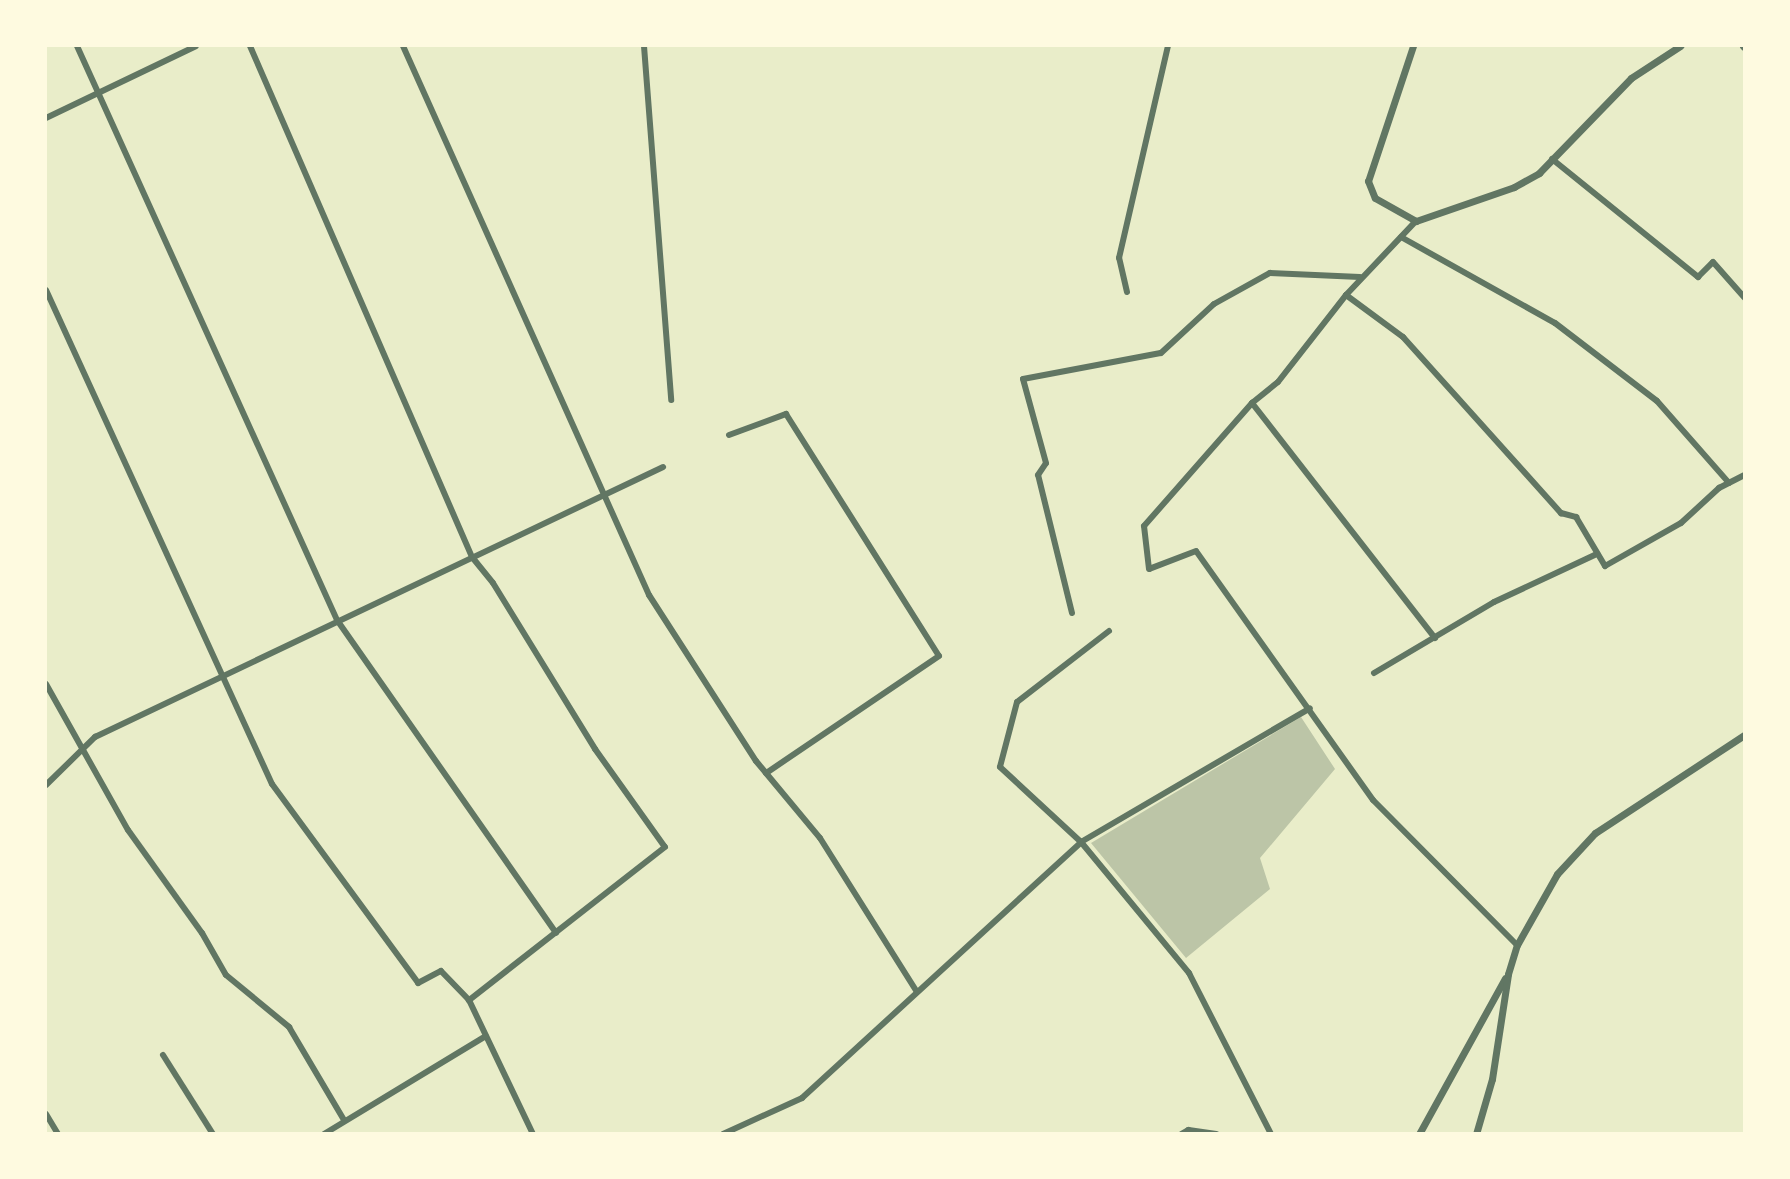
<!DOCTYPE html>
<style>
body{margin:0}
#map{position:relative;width:1790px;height:1179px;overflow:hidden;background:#e9edc9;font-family:"DejaVu Sans",sans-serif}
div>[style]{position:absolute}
.building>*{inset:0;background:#bcc5a7}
.pedestrian>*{height:6px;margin:-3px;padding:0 3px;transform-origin:3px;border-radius:3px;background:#617663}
.minor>*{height:7px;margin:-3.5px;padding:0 3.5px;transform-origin:3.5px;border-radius:3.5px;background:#617663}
span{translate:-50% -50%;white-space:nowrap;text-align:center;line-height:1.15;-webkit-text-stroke:5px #fefae0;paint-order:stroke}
.frame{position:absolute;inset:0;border:47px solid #fefae0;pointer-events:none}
</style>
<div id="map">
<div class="building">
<div style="clip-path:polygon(1301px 717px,1335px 769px,1260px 858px,1270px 889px,1186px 958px,1091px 843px)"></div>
</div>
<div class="pedestrian">
<div style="left:77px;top:46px;width:630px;rotate:65.63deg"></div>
<div style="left:337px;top:620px;width:382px;rotate:55deg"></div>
<div style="left:250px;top:46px;width:557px;rotate:66.52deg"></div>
<div style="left:472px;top:557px;width:33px;rotate:51deg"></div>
<div style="left:493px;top:583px;width:195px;rotate:58.4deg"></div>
<div style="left:595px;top:749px;width:120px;rotate:54.5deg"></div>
<div style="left:665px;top:847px;width:249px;rotate:142deg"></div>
<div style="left:469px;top:1000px;width:148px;rotate:64.5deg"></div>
<div style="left:403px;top:46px;width:602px;rotate:65.86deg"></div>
<div style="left:649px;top:595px;width:197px;rotate:57.2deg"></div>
<div style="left:756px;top:761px;width:100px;rotate:50.3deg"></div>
<div style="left:820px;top:838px;width:182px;rotate:57.8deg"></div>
<div style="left:644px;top:46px;width:355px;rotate:85.6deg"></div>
<div style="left:46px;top:118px;width:166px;rotate:-25.6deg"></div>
<div style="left:1552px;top:159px;width:188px;rotate:38.9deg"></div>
<div style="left:1698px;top:277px;width:21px;rotate:-45deg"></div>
<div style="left:1713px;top:262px;width:47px;rotate:48.5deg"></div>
<div style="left:1401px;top:237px;width:176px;rotate:29.2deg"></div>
<div style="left:1555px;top:323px;width:128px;rotate:37.4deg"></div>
<div style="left:1657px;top:401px;width:109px;rotate:48.7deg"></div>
<div style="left:46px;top:290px;width:543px;rotate:65.42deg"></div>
<div style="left:272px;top:784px;width:247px;rotate:53.7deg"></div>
<div style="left:418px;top:983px;width:26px;rotate:-28deg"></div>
<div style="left:441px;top:971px;width:40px;rotate:46deg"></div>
<div style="left:1127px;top:292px;width:35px;rotate:-103deg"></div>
<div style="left:1119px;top:258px;width:218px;rotate:-77deg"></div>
<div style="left:1346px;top:295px;width:102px;rotate:-46.6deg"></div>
<div style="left:1252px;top:403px;width:298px;rotate:52.1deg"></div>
<div style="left:729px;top:435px;width:61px;rotate:-20.2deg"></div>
<div style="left:786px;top:414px;width:286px;rotate:57.7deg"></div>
<div style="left:939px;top:656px;width:209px;rotate:145.9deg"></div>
<div style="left:1072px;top:613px;width:142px;rotate:-103.8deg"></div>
<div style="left:1038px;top:475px;width:14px;rotate:-56deg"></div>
<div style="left:1046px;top:463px;width:87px;rotate:-105.3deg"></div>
<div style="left:1023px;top:379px;width:140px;rotate:-10.7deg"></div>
<div style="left:1161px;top:353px;width:72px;rotate:-42.8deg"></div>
<div style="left:1214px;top:304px;width:64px;rotate:-29deg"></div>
<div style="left:1270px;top:273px;width:90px;rotate:2.5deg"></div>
<div style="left:1109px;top:631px;width:116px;rotate:142.3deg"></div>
<div style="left:1017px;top:702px;width:67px;rotate:104.7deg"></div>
<div style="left:1000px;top:767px;width:110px;rotate:42.8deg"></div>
<div style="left:1081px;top:842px;width:170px;rotate:50.5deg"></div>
<div style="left:1189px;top:973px;width:181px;rotate:63deg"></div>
<div style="left:1374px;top:673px;width:139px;rotate:-30.6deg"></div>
<div style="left:1494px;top:602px;width:114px;rotate:-25deg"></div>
<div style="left:46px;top:684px;width:167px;rotate:60.7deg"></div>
<div style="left:128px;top:830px;width:127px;rotate:54.3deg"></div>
<div style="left:202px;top:933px;width:48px;rotate:60.3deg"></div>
<div style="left:226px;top:975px;width:82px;rotate:39.5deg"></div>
<div style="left:289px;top:1027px;width:108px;rotate:59.4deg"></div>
<div style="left:46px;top:785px;width:69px;rotate:-44.4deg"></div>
<div style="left:95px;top:737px;width:629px;rotate:-25.42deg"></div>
<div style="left:1517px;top:945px;width:204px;rotate:-134.8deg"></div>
<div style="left:1373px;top:800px;width:305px;rotate:-125.4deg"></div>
<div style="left:1196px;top:551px;width:50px;rotate:159deg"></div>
<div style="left:1149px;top:569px;width:43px;rotate:-96.6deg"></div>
<div style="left:1144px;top:526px;width:164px;rotate:-48.7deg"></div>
<div style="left:1252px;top:403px;width:33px;rotate:-39deg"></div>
<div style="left:1278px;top:382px;width:110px;rotate:-52deg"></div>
<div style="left:1346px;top:295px;width:71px;rotate:36.4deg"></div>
<div style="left:1403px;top:337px;width:237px;rotate:48.1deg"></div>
<div style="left:1561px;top:513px;width:16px;rotate:15deg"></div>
<div style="left:1576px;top:517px;width:57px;rotate:59.4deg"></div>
<div style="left:1605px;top:566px;width:87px;rotate:-29.5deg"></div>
<div style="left:1681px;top:523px;width:52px;rotate:-42.6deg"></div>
<div style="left:1719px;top:488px;width:28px;rotate:-27deg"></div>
<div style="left:163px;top:1055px;width:93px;rotate:57.7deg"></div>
<div style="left:46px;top:1114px;width:23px;rotate:59deg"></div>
<div style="left:324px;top:1134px;width:189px;rotate:-31.2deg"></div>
<div style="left:723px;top:1134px;width:87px;rotate:-24.5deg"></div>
<div style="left:802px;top:1098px;width:379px;rotate:-42.5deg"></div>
<div style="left:1081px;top:842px;width:265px;rotate:-30.3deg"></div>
</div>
<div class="minor">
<div style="left:1413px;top:46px;width:142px;rotate:108.4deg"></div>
<div style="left:1368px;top:181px;width:18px;rotate:68deg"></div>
<div style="left:1375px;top:198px;width:47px;rotate:29.3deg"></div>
<div style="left:1416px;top:221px;width:104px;rotate:-19.1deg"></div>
<div style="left:1514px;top:187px;width:29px;rotate:-29deg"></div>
<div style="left:1539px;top:173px;width:132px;rotate:-45.9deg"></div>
<div style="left:1631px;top:78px;width:59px;rotate:-33.1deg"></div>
<div style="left:1743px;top:46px;width:1px;rotate:45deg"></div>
<div style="left:1181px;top:1134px;width:8px;rotate:-30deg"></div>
<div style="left:1188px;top:1130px;width:28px;rotate:8deg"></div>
<div style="left:1419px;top:1134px;width:178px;rotate:-61.1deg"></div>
<div style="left:1476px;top:1134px;width:57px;rotate:-73.8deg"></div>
<div style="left:1492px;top:1079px;width:106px;rotate:-81.3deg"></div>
<div style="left:1508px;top:974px;width:30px;rotate:-73deg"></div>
<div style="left:1517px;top:945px;width:81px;rotate:-60.6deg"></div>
<div style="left:1557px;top:874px;width:56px;rotate:-47.2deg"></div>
<div style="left:1595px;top:833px;width:178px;rotate:-33.3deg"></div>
</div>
<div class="frame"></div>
</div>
